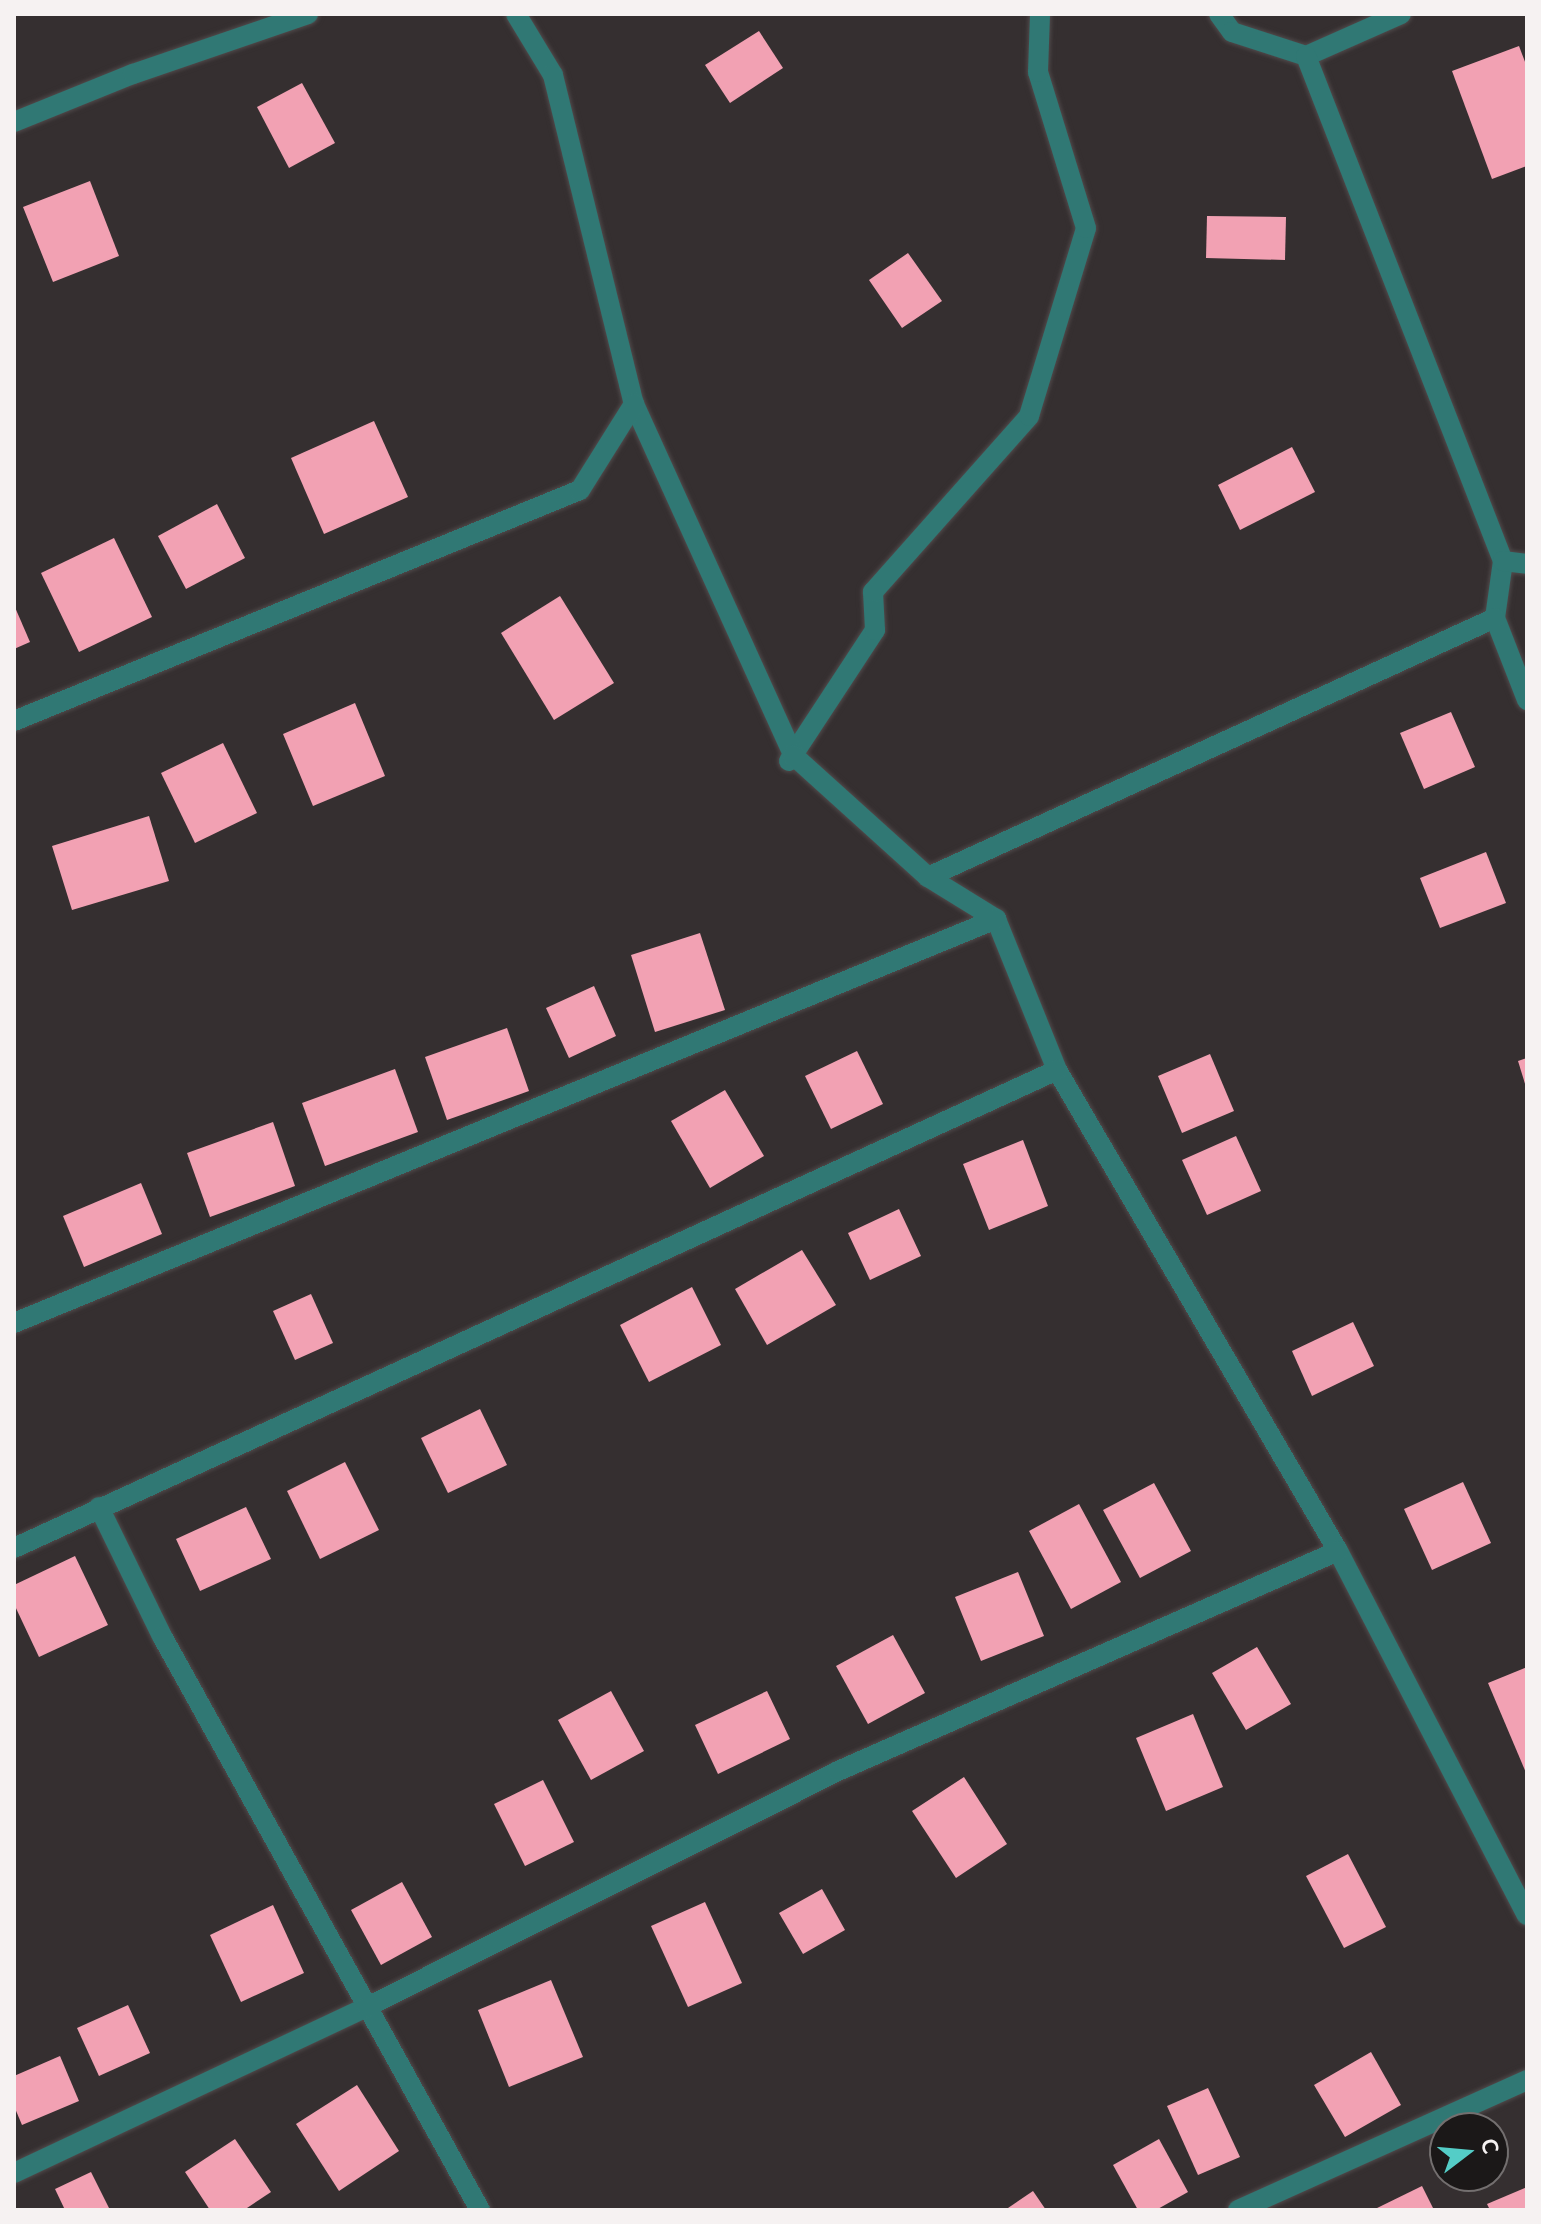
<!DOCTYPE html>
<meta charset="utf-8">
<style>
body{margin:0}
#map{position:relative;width:1541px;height:2224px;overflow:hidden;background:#352f30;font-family:Mulish,sans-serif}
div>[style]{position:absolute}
.building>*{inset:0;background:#f2a1b3}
.roads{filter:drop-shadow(0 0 2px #504a4b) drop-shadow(0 0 2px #504a4b)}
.service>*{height:20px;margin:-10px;padding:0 10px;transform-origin:10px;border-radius:10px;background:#307874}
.minor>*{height:20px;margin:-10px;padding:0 10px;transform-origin:10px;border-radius:10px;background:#307874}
span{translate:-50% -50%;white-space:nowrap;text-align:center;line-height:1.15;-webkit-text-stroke:8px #1b1818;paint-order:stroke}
.frame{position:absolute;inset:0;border:16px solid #f6f2f2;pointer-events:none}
.north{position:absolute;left:1429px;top:2112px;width:80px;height:80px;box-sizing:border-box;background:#1b1818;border:2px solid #736f6f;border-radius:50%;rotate:74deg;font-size:22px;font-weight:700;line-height:32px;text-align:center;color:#f6f2f2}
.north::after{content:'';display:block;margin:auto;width:28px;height:36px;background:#54cdc7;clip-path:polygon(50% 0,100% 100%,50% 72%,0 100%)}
</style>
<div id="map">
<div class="building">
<div style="clip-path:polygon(759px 31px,783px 68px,730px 103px,705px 65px)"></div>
<div style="clip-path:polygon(1519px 46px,1527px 67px,1527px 166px,1492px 179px,1452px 71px)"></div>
<div style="clip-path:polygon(302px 83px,335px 143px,289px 168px,257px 107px)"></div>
<div style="clip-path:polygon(90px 181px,119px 256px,53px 282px,23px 207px)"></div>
<div style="clip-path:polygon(1207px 216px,1286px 217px,1285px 260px,1206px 258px)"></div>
<div style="clip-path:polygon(908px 253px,942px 301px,902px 328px,869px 280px)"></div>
<div style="clip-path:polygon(374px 421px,408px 497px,324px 534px,291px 458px)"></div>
<div style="clip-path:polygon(1292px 447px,1315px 492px,1240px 530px,1218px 485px)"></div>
<div style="clip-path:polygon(217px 504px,245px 558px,186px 589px,158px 536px)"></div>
<div style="clip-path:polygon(114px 538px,152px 617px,79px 652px,41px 573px)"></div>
<div style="clip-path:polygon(560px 596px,614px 683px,554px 720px,501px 633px)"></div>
<div style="clip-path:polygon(14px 605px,30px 642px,14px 649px)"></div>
<div style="clip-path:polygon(355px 703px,385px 776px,313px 806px,283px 734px)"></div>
<div style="clip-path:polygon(1451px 712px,1475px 767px,1424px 789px,1400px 733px)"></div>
<div style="clip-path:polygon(223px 743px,257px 813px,195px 843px,161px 773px)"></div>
<div style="clip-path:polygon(149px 816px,169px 881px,72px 910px,52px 846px)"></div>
<div style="clip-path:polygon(1486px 852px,1506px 903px,1440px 928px,1420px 878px)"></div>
<div style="clip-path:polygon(700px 933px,725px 1010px,655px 1032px,631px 955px)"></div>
<div style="clip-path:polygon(594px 986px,616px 1036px,569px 1058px,546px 1008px)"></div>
<div style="clip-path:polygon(507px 1028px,529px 1091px,447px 1120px,425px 1057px)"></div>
<div style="clip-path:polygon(857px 1051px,883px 1104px,831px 1129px,805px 1076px)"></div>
<div style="clip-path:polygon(1210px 1054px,1234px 1111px,1182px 1133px,1158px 1076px)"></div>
<div style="clip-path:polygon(1527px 1058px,1527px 1087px,1526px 1087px,1518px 1061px)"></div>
<div style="clip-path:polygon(395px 1069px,418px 1132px,325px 1166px,302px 1103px)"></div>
<div style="clip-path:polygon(725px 1090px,764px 1156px,710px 1188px,671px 1121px)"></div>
<div style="clip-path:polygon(273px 1122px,295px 1186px,210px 1217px,187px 1153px)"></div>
<div style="clip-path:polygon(1236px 1136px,1261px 1191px,1207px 1215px,1182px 1160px)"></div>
<div style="clip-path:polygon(1023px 1140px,1048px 1206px,989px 1230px,963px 1164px)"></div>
<div style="clip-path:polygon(141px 1183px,162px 1234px,84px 1267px,63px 1216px)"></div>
<div style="clip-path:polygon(899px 1209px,921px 1256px,870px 1280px,848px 1233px)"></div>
<div style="clip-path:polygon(802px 1250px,836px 1305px,767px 1345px,735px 1289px)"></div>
<div style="clip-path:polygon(692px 1287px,721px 1345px,649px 1382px,620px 1325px)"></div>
<div style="clip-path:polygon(311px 1294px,333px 1343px,295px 1360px,273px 1311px)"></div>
<div style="clip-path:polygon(1353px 1322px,1374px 1366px,1312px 1396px,1292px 1351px)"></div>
<div style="clip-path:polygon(480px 1409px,507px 1465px,448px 1493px,421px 1438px)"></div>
<div style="clip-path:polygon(345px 1462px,379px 1530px,320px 1559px,287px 1491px)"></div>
<div style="clip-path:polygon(1463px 1482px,1491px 1543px,1432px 1570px,1404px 1509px)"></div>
<div style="clip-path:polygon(1154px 1483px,1191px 1551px,1140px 1578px,1103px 1510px)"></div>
<div style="clip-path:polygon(1079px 1504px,1121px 1582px,1071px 1609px,1029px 1531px)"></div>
<div style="clip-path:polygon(246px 1507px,271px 1559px,200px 1591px,176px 1539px)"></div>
<div style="clip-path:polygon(75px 1556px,108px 1625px,39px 1657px,14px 1604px,14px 1585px)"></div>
<div style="clip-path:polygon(1018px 1572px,1044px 1636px,981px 1661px,955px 1597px)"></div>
<div style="clip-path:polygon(893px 1635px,925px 1693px,868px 1724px,836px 1666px)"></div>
<div style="clip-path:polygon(1257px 1647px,1291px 1704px,1246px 1730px,1212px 1673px)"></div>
<div style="clip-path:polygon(1527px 1667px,1527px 1775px,1488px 1683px)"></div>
<div style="clip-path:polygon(611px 1691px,644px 1751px,591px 1780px,558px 1720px)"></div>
<div style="clip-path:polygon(767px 1691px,790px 1739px,718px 1774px,695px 1725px)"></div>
<div style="clip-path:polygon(1193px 1714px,1223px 1787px,1166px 1811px,1136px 1738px)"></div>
<div style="clip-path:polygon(964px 1777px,1007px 1844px,956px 1878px,912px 1811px)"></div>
<div style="clip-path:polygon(543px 1780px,574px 1842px,525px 1866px,494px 1804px)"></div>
<div style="clip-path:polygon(1348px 1854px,1386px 1927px,1344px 1948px,1306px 1876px)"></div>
<div style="clip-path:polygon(402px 1882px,432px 1937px,381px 1965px,351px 1910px)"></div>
<div style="clip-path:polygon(822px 1889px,845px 1930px,803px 1954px,779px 1913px)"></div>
<div style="clip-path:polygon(705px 1902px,742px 1983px,688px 2007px,651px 1926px)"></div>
<div style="clip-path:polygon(273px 1905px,304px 1973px,241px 2002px,210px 1935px)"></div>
<div style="clip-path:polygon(551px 1980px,583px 2057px,509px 2087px,478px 2010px)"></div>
<div style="clip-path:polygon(128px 2005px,150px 2053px,99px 2076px,77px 2028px)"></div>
<div style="clip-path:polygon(1371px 2052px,1401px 2105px,1345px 2137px,1314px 2085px)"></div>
<div style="clip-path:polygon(60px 2056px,79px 2101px,22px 2125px,14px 2106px,14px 2076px)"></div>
<div style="clip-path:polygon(357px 2085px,399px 2151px,339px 2191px,296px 2124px)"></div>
<div style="clip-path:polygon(1208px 2088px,1240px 2157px,1198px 2175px,1167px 2106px)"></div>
<div style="clip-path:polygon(235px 2139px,271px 2192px,244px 2210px,210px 2210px,185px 2172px)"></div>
<div style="clip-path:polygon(1159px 2139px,1188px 2192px,1156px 2210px,1138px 2210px,1113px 2165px)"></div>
<div style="clip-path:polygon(91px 2172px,110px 2210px,65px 2210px,55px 2189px)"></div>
<div style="clip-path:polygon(1422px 2186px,1434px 2210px,1373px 2210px)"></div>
<div style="clip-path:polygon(1527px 2187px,1527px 2210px,1490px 2210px,1487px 2204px)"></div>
<div style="clip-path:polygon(1033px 2191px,1046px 2210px,1005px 2210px)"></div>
</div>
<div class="roads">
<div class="service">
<div style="left:1219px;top:14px;width:22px;rotate:54deg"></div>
<div style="left:1232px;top:32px;width:78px;rotate:18deg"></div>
<div style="left:789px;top:761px;width:157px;rotate:-56.7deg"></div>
<div style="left:875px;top:630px;width:38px;rotate:-93deg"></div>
<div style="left:873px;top:592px;width:235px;rotate:-48.4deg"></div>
<div style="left:1029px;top:416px;width:196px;rotate:-73.1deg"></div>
<div style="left:1086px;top:228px;width:163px;rotate:-107.1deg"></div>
<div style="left:1038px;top:72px;width:58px;rotate:-88deg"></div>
</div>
<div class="minor">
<div style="left:516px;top:14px;width:71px;rotate:58.8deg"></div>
<div style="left:553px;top:75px;width:339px;rotate:76.2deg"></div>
<div style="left:634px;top:404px;width:385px;rotate:65.6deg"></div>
<div style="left:793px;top:755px;width:182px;rotate:42.1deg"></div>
<div style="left:928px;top:877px;width:80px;rotate:31.7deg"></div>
<div style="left:996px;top:919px;width:163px;rotate:68deg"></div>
<div style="left:1057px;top:1070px;width:557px;rotate:59.71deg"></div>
<div style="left:1338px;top:1551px;width:410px;rotate:62.6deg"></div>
<div style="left:1401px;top:14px;width:104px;rotate:156.1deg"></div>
<div style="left:1306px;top:56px;width:542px;rotate:68.69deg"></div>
<div style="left:1503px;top:561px;width:58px;rotate:98deg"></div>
<div style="left:1495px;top:618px;width:88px;rotate:68.7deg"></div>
<div style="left:14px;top:122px;width:128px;rotate:-22deg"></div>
<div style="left:133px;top:74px;width:185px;rotate:-18.9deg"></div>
<div style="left:1503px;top:561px;width:24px;rotate:7deg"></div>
<div style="left:14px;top:721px;width:611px;rotate:-22.2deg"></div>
<div style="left:580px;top:490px;width:102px;rotate:-57.9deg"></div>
<div style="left:928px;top:877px;width:623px;rotate:-24.55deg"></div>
<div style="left:14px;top:1323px;width:1062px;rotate:-22.36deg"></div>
<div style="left:99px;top:1507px;width:144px;rotate:64deg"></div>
<div style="left:162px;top:1636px;width:656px;rotate:61.01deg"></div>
<div style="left:14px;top:1548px;width:1147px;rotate:-24.62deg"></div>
<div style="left:14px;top:2173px;width:390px;rotate:-25.2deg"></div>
<div style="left:367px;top:2007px;width:527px;rotate:-26.61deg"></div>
<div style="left:838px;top:1771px;width:546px;rotate:-23.75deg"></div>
<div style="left:1238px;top:2210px;width:317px;rotate:-24.2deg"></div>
</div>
</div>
<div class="frame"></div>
<div class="north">С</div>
</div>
